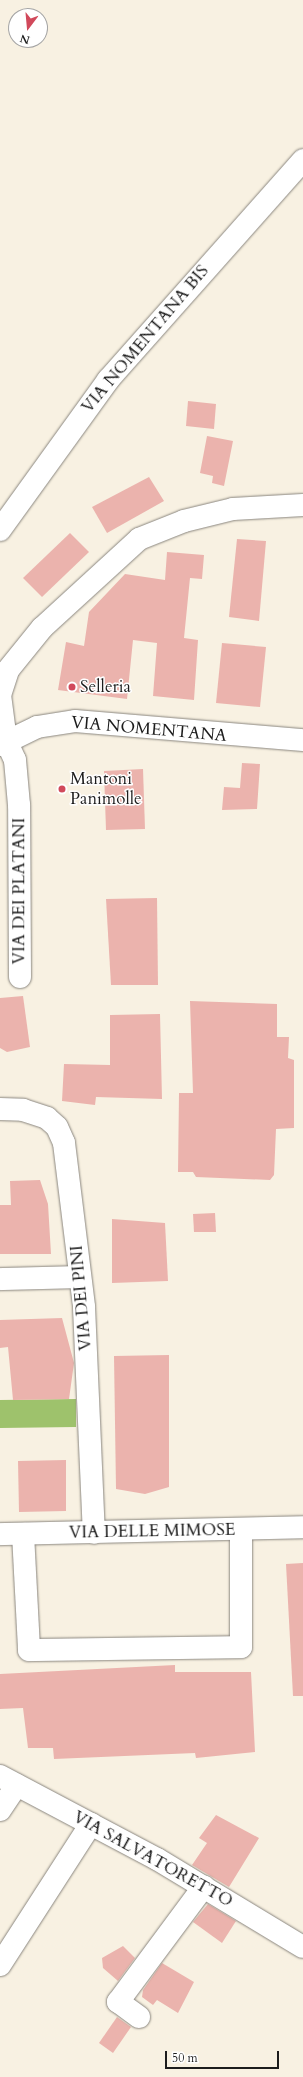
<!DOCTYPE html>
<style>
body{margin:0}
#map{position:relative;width:303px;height:2077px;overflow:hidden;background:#f8f1e2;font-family:Cardo,serif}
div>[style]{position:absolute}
.green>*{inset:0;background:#9ec26c}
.building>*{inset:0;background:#ebb3ad}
.roads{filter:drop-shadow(0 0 1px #8a867f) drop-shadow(0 0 1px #8a867f)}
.minor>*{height:22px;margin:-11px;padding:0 11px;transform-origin:11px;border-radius:11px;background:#fff}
.major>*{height:22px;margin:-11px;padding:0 11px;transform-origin:11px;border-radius:11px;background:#fff}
.dots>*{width:11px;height:11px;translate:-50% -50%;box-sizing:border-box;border:2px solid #fff;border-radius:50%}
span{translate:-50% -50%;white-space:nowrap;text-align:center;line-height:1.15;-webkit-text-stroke:3px #fff;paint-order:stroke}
.street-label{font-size:17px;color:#1c1c1c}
.poi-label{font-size:17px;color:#1c1c1c}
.left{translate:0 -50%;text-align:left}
.north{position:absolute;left:8px;top:8px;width:40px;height:40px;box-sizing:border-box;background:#fff;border:1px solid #a4a4a4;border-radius:50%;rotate:196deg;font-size:11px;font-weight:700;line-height:16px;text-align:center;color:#1c1c1c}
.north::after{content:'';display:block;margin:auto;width:14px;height:18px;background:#d1495b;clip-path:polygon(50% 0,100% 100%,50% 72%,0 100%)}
.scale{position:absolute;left:165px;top:2051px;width:114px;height:18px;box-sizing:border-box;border:2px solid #1c1c1c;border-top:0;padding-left:5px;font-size:12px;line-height:14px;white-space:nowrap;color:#1c1c1c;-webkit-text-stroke:3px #fff;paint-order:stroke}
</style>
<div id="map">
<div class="green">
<div style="clip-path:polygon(76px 1399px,76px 1427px,0 1428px,0 1400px)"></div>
</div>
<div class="building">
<div style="clip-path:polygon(188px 401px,216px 404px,214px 429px,186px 426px)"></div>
<div style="clip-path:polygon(207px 436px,233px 441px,224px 486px,212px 483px,213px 476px,200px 473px)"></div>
<div style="clip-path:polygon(149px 477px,164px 501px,107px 533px,92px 507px)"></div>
<div style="clip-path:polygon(70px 533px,89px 552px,42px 597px,23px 578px)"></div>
<div style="clip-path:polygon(237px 539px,266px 541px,259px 621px,229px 617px)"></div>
<div style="clip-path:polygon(167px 552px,204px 555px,202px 579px,190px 578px,184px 638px,198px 640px,194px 700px,153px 696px,157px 643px,133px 640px,127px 699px,58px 690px,66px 642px,84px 646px,89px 612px,125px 574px,165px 580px)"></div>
<div style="clip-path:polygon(222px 643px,266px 647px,260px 707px,216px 703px)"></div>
<div style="clip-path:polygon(242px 763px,260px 764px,257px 809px,222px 810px,224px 787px,240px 788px)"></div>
<div style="clip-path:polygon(143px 769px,145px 829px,106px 830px,104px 771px)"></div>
<div style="clip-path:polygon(157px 898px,158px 985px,111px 985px,106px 899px)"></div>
<div style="clip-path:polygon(23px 996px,30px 1047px,7px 1052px,0 1048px,0 998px)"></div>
<div style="clip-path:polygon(190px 1001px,277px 1004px,277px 1037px,289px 1037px,288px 1058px,294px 1060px,294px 1128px,276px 1129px,274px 1175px,270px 1180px,196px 1177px,193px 1172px,178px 1172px,179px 1093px,193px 1093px)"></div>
<div style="clip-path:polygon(160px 1014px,162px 1099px,96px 1097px,95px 1105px,62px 1101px,64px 1064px,110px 1065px,110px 1015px)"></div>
<div style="clip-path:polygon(40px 1180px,48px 1204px,51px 1254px,0 1254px,0 1205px,11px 1205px,10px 1181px)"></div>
<div style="clip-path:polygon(215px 1213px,216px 1232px,194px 1232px,193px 1214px)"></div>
<div style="clip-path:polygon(112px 1219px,165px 1223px,168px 1281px,112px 1283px)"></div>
<div style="clip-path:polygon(62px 1318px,74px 1363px,69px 1399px,13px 1400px,8px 1347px,0 1348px,0 1320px)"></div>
<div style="clip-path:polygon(169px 1355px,169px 1487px,145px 1494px,116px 1489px,114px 1356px)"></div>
<div style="clip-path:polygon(66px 1460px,66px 1511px,19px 1512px,18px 1461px)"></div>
<div style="clip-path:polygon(303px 1563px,303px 1696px,293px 1696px,286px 1564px)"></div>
<div style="clip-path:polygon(175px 1665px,175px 1672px,251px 1672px,255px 1752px,196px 1758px,195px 1753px,54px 1759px,53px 1748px,28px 1748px,23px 1708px,0 1709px,0 1674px)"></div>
<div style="clip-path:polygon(216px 1815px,259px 1838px,229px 1887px,192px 1865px,207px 1843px,199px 1838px)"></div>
<div style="clip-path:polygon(208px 1904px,236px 1921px,222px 1943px,193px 1922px)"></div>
<div style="clip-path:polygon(123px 1946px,135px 1958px,118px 1981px,103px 1968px,102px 1958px)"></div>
<div style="clip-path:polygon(162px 1963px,194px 1982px,178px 2013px,157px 2000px,153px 2005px,142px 1997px,143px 1990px)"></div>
<div style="clip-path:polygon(117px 2017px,131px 2027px,113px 2053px,99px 2043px)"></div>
</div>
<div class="roads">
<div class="minor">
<div style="left:0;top:745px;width:41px;rotate:-25.9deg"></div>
<div style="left:37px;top:727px;width:38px;rotate:-9deg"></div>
<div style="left:75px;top:721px;width:229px;rotate:4.8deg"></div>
<div style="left:20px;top:977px;width:172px;rotate:-90.3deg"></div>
<div style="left:19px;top:805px;width:45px;rotate:-95.1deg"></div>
<div style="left:15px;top:760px;width:21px;rotate:-115deg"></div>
<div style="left:6px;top:741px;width:46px;rotate:-97.4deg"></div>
<div style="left:0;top:695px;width:26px;rotate:-72deg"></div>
<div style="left:8px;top:670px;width:54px;rotate:-51deg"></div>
<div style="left:42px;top:628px;width:132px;rotate:-42.5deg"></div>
<div style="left:139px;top:539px;width:48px;rotate:-21.8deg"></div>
<div style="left:184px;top:521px;width:50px;rotate:-13.8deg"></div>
<div style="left:233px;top:509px;width:70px;rotate:-3.3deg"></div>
<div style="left:0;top:1109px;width:23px;rotate:2deg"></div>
<div style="left:23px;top:1110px;width:25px;rotate:18deg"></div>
<div style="left:47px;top:1118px;width:13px;rotate:42deg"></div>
<div style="left:57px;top:1127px;width:17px;rotate:66deg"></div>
<div style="left:64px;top:1143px;width:165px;rotate:83deg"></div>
<div style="left:84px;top:1307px;width:226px;rotate:87.5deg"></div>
<div style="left:0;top:1279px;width:80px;rotate:-1.4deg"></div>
<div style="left:0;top:1534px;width:303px;rotate:-1.3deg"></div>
<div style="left:23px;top:1534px;width:116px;rotate:87deg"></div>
<div style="left:29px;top:1650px;width:212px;rotate:-0.8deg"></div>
<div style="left:241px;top:1647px;width:118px;rotate:-90deg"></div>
<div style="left:0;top:1776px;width:178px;rotate:27.9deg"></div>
<div style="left:157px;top:1859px;width:170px;rotate:31.1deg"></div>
<div style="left:0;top:1810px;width:30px;rotate:-56deg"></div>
<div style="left:0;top:1965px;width:168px;rotate:-57.2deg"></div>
<div style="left:139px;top:2017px;width:26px;rotate:-144deg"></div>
<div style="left:118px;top:2002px;width:144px;rotate:-53.4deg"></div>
</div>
<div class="major">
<div style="left:0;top:530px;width:185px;rotate:-54.2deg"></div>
<div style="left:108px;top:380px;width:294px;rotate:-48.4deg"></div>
</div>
</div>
<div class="dots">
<div style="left:72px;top:687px;background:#d1495b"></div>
<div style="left:62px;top:789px;background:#d1495b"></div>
</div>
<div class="street-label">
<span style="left:145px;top:339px;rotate:-50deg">VIA NOMENTANA BIS</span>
<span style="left:149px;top:729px;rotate:5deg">VIA NOMENTANA</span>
<span style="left:19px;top:891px;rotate:-90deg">VIA DEI PLATANI</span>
<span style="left:81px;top:1298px;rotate:-95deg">VIA DEI PINI</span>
<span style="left:152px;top:1531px;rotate:-1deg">VIA DELLE MIMOSE</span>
<span style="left:153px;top:1859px;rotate:29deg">VIA SALVATORETTO</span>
</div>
<div class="poi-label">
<span class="left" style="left:80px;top:687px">Selleria</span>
<span class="left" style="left:70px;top:789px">Mantoni<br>Panimolle</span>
</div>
<div class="north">N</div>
<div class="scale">50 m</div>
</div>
